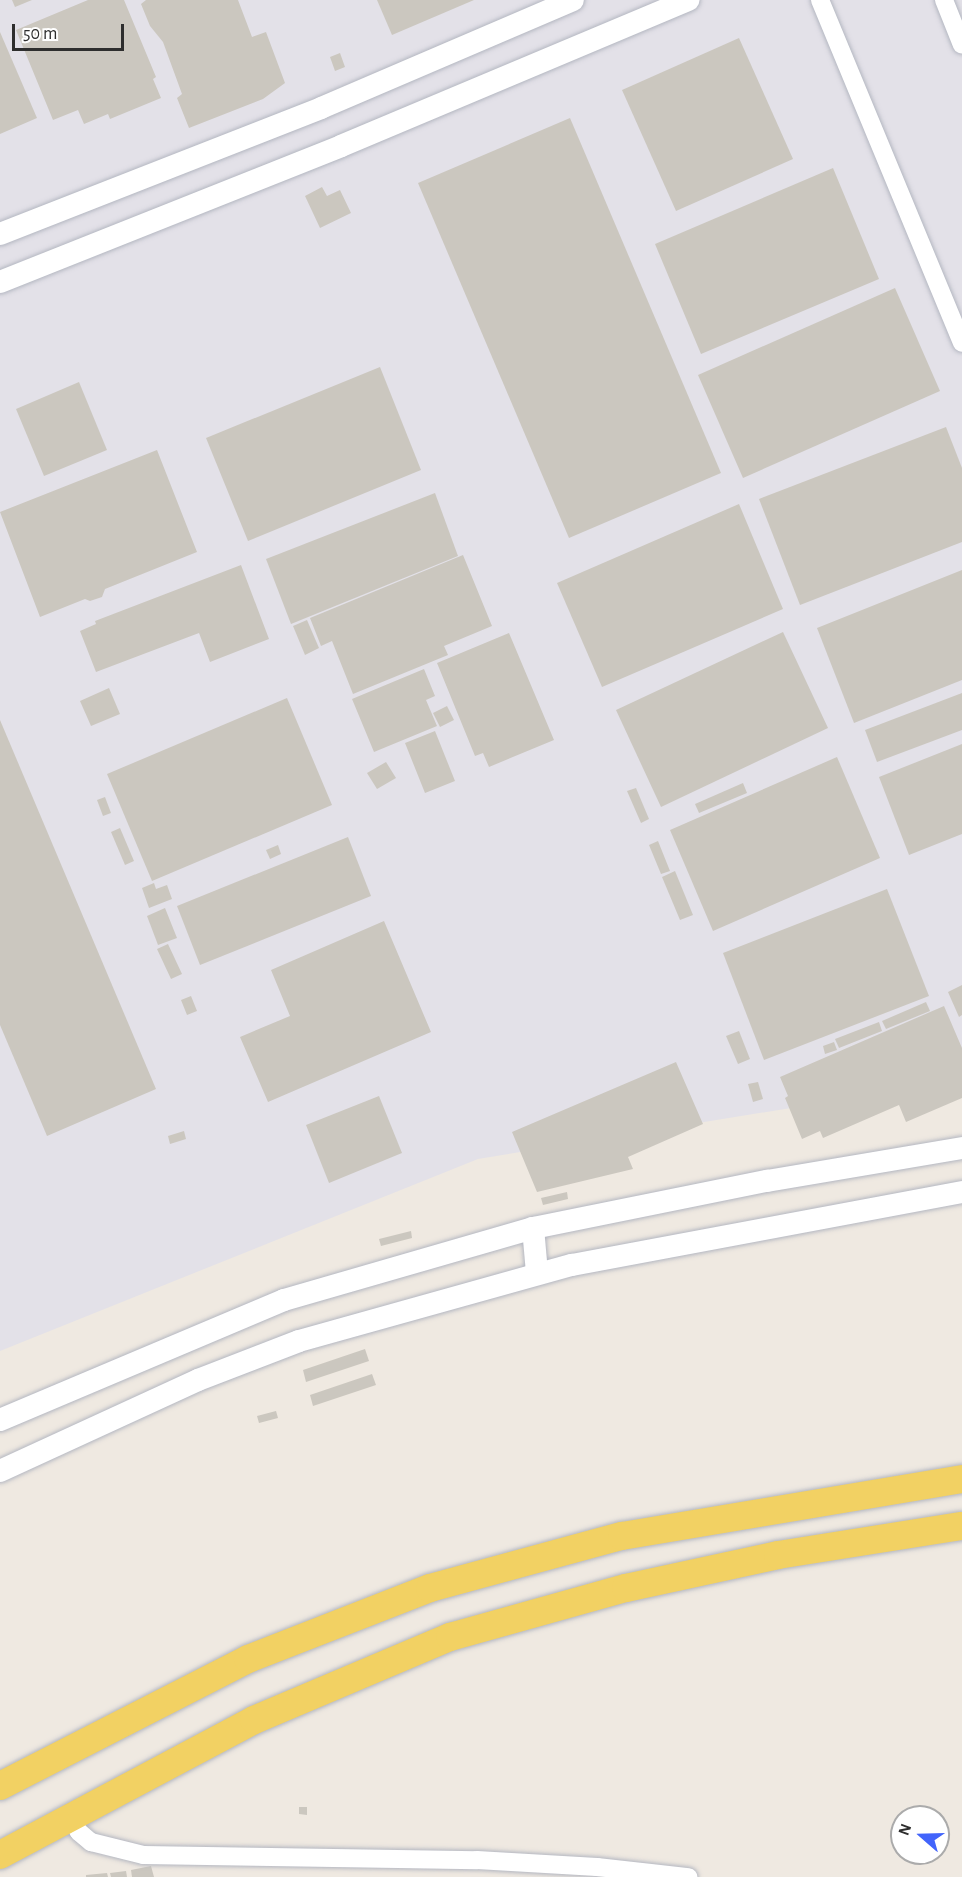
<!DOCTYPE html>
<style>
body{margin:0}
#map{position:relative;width:962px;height:1877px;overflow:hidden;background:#efe9e1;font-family:"Alegreya Sans",sans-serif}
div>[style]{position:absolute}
.industrial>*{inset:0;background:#e3e1e8}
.building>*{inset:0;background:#cbc7bf}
.roads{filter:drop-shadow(0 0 2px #b4b7c1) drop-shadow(0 0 2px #b4b7c1)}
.minor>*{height:18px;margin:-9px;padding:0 9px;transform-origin:9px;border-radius:9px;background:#fff}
.tertiary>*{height:22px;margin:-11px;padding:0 11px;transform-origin:11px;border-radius:11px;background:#fff}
.primary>*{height:28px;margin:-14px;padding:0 14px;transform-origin:14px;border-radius:14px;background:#f2d163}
span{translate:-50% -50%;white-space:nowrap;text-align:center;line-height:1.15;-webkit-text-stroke:6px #fff;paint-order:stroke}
.north{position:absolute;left:890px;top:1805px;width:60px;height:60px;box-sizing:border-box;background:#fff;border:2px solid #ababab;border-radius:50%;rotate:290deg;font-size:16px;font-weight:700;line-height:24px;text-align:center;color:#2e2e2e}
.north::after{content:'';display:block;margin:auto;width:21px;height:27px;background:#4264fb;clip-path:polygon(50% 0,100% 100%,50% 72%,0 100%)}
.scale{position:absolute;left:12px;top:24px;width:112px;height:27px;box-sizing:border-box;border:3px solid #2e2e2e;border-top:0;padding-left:8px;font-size:18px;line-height:21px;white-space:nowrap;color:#2e2e2e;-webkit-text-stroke:4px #fff;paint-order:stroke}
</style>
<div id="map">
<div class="industrial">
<div style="clip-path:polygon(0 0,962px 0,962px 1080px,478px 1159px,0 1351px)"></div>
</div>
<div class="building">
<div style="clip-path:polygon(12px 0,32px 0,15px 7px)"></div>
<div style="clip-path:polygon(88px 0,124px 0,156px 77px,153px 79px,161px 98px,110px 119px,108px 114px,84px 124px,78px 110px,53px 120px,16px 30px)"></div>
<div style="clip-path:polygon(146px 0,238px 0,252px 37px,266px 32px,285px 83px,263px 99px,189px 128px,177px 98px,182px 94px,163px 42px,150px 26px,141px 4px)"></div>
<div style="clip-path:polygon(377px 0,474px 0,392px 35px)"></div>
<div style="clip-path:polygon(0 32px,37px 118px,0 134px)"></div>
<div style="clip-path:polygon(739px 38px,793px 159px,676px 211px,622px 90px)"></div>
<div style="clip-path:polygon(340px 53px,345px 67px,335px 71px,330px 57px)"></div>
<div style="clip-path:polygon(570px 118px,721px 473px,569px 538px,418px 183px)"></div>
<div style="clip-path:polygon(833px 168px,879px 279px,701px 354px,655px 244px)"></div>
<div style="clip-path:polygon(322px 187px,327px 196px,340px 190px,351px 213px,320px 228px,305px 196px)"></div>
<div style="clip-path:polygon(895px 288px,940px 391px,743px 478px,698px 375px)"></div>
<div style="clip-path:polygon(380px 367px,421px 470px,248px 541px,206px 438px)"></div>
<div style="clip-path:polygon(79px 382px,107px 450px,44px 476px,16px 409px)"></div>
<div style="clip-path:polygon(946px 427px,962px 468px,962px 542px,800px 605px,759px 499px)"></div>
<div style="clip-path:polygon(157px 450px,197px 552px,105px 589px,102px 597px,90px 601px,85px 599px,40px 617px,0 512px)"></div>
<div style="clip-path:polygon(435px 493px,458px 556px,291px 624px,266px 559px)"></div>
<div style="clip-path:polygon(739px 504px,783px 609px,602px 687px,557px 583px)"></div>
<div style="clip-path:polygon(463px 555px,492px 626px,444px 646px,448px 655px,353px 694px,332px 641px,321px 646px,310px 618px)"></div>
<div style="clip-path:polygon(241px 565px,269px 639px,210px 662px,199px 633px,96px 672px,80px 631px,96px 624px,95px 621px)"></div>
<div style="clip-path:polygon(962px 570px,962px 680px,854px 723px,817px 628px)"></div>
<div style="clip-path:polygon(307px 620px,319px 648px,305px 655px,293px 626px)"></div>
<div style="clip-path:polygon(783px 632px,828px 728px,661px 807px,616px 710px)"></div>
<div style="clip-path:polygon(509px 633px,554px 740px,489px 767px,483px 753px,475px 756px,437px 663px)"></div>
<div style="clip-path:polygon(424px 669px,435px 696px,426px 700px,437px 726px,374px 752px,352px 699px)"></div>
<div style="clip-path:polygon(109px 688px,120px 714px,91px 726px,80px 701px)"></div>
<div style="clip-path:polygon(962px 693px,962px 730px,877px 762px,865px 730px)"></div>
<div style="clip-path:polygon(287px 698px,332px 805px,152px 881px,107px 774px)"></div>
<div style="clip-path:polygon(447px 706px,454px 720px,440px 727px,433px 713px)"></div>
<div style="clip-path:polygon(0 720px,156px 1089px,47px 1136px,0 1025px)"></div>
<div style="clip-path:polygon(435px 731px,455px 781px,425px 793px,405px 743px)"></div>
<div style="clip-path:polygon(962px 744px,962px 834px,909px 855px,879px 777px)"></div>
<div style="clip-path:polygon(837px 757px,880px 858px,713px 931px,670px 830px)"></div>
<div style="clip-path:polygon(386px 762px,396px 778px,377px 789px,367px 773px)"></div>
<div style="clip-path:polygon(743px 783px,747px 793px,699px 813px,695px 804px)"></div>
<div style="clip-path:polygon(636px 788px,649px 819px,641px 823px,627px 791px)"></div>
<div style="clip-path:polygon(105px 797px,111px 813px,103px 816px,97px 800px)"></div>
<div style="clip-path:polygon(120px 828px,134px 861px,125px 865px,111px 832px)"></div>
<div style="clip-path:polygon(348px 837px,371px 896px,200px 965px,177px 906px)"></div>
<div style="clip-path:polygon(658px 841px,670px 871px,661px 874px,649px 845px)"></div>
<div style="clip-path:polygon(278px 845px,281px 854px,270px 859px,266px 850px)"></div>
<div style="clip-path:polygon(675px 871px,693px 915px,680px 920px,662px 877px)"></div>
<div style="clip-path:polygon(154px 883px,156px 889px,167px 885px,172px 899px,149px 908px,142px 888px)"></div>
<div style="clip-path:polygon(887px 889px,929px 996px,764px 1060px,723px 953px)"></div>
<div style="clip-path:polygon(165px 908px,177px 938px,158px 945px,147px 916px)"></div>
<div style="clip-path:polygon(384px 921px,431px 1032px,268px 1102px,240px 1037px,290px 1016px,271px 970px)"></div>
<div style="clip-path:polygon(168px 944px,182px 974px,171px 979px,157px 949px)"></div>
<div style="clip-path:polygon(962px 985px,962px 1015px,959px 1017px,948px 992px)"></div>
<div style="clip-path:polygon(191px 996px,197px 1011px,187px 1015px,181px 1000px)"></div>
<div style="clip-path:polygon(926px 1002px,930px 1011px,886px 1029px,882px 1021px)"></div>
<div style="clip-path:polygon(944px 1006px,962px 1048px,962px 1098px,906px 1122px,899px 1105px,823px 1138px,820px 1131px,802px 1139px,785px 1098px,788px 1096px,780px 1077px)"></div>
<div style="clip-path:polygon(879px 1022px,882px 1031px,839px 1048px,835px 1039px)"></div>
<div style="clip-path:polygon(739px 1031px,750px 1059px,738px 1064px,726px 1036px)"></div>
<div style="clip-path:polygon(834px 1042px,837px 1050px,825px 1054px,823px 1046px)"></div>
<div style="clip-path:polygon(676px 1062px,703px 1124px,628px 1157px,633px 1169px,537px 1192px,512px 1132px)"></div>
<div style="clip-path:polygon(758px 1082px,763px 1099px,753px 1102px,748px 1084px)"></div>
<div style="clip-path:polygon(379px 1096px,402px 1153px,329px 1183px,306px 1125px)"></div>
<div style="clip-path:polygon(184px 1131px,186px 1139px,170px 1144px,168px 1136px)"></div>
<div style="clip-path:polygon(567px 1192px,568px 1199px,543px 1205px,541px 1198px)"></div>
<div style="clip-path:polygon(411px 1231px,412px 1238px,381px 1246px,379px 1239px)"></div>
<div style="clip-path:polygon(365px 1349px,369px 1361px,306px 1382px,303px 1370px)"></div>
<div style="clip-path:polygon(372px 1374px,376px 1385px,313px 1406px,310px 1395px)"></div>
<div style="clip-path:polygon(276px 1411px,278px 1418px,259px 1423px,257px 1416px)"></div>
<div style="clip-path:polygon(299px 1807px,307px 1807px,307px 1815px,299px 1814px)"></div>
<div style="clip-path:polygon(151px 1866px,154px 1877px,132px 1877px,131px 1870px)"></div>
<div style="clip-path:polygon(126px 1871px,127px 1877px,111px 1877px,110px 1873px)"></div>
<div style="clip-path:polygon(107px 1873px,108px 1877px,86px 1877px,86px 1875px)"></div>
</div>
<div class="roads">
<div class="minor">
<div style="left:820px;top:0;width:371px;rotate:67.5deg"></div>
<div style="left:944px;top:0;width:48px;rotate:68.2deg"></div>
<div style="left:70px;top:1816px;width:18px;rotate:61deg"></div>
<div style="left:79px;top:1832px;width:16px;rotate:40deg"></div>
<div style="left:91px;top:1842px;width:54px;rotate:14deg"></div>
<div style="left:143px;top:1855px;width:334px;rotate:0.9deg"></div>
<div style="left:477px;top:1860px;width:120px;rotate:3.3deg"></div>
<div style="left:597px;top:1867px;width:92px;rotate:6.3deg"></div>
</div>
<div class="tertiary">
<div style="left:0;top:234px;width:345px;rotate:-21.4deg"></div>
<div style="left:321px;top:108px;width:274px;rotate:-23.2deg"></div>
<div style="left:0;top:282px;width:367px;rotate:-21.7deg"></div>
<div style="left:341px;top:146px;width:377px;rotate:-22.8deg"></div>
<div style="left:533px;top:1228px;width:45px;rotate:84.9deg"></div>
<div style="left:0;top:1420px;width:308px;rotate:-22.9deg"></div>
<div style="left:284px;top:1300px;width:259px;rotate:-16.1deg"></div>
<div style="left:533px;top:1228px;width:239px;rotate:-11.4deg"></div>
<div style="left:767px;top:1181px;width:198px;rotate:-9.6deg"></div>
<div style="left:0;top:1471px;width:218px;rotate:-24.7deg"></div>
<div style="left:198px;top:1380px;width:108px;rotate:-21.1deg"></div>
<div style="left:299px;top:1341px;width:283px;rotate:-15.6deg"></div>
<div style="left:572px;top:1265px;width:397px;rotate:-10.6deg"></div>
</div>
<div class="primary">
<div style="left:0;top:1786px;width:279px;rotate:-27.1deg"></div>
<div style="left:248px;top:1659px;width:195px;rotate:-21.3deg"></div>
<div style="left:430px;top:1588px;width:199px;rotate:-15.2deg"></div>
<div style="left:622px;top:1536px;width:345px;rotate:-9.5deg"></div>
<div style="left:0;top:1855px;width:288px;rotate:-28deg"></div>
<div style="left:254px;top:1720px;width:213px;rotate:-23deg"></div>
<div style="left:450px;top:1637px;width:183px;rotate:-15.6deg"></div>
<div style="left:626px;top:1588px;width:156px;rotate:-12.2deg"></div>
<div style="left:778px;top:1555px;width:186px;rotate:-9deg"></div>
</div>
</div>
<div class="north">N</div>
<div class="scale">50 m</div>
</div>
